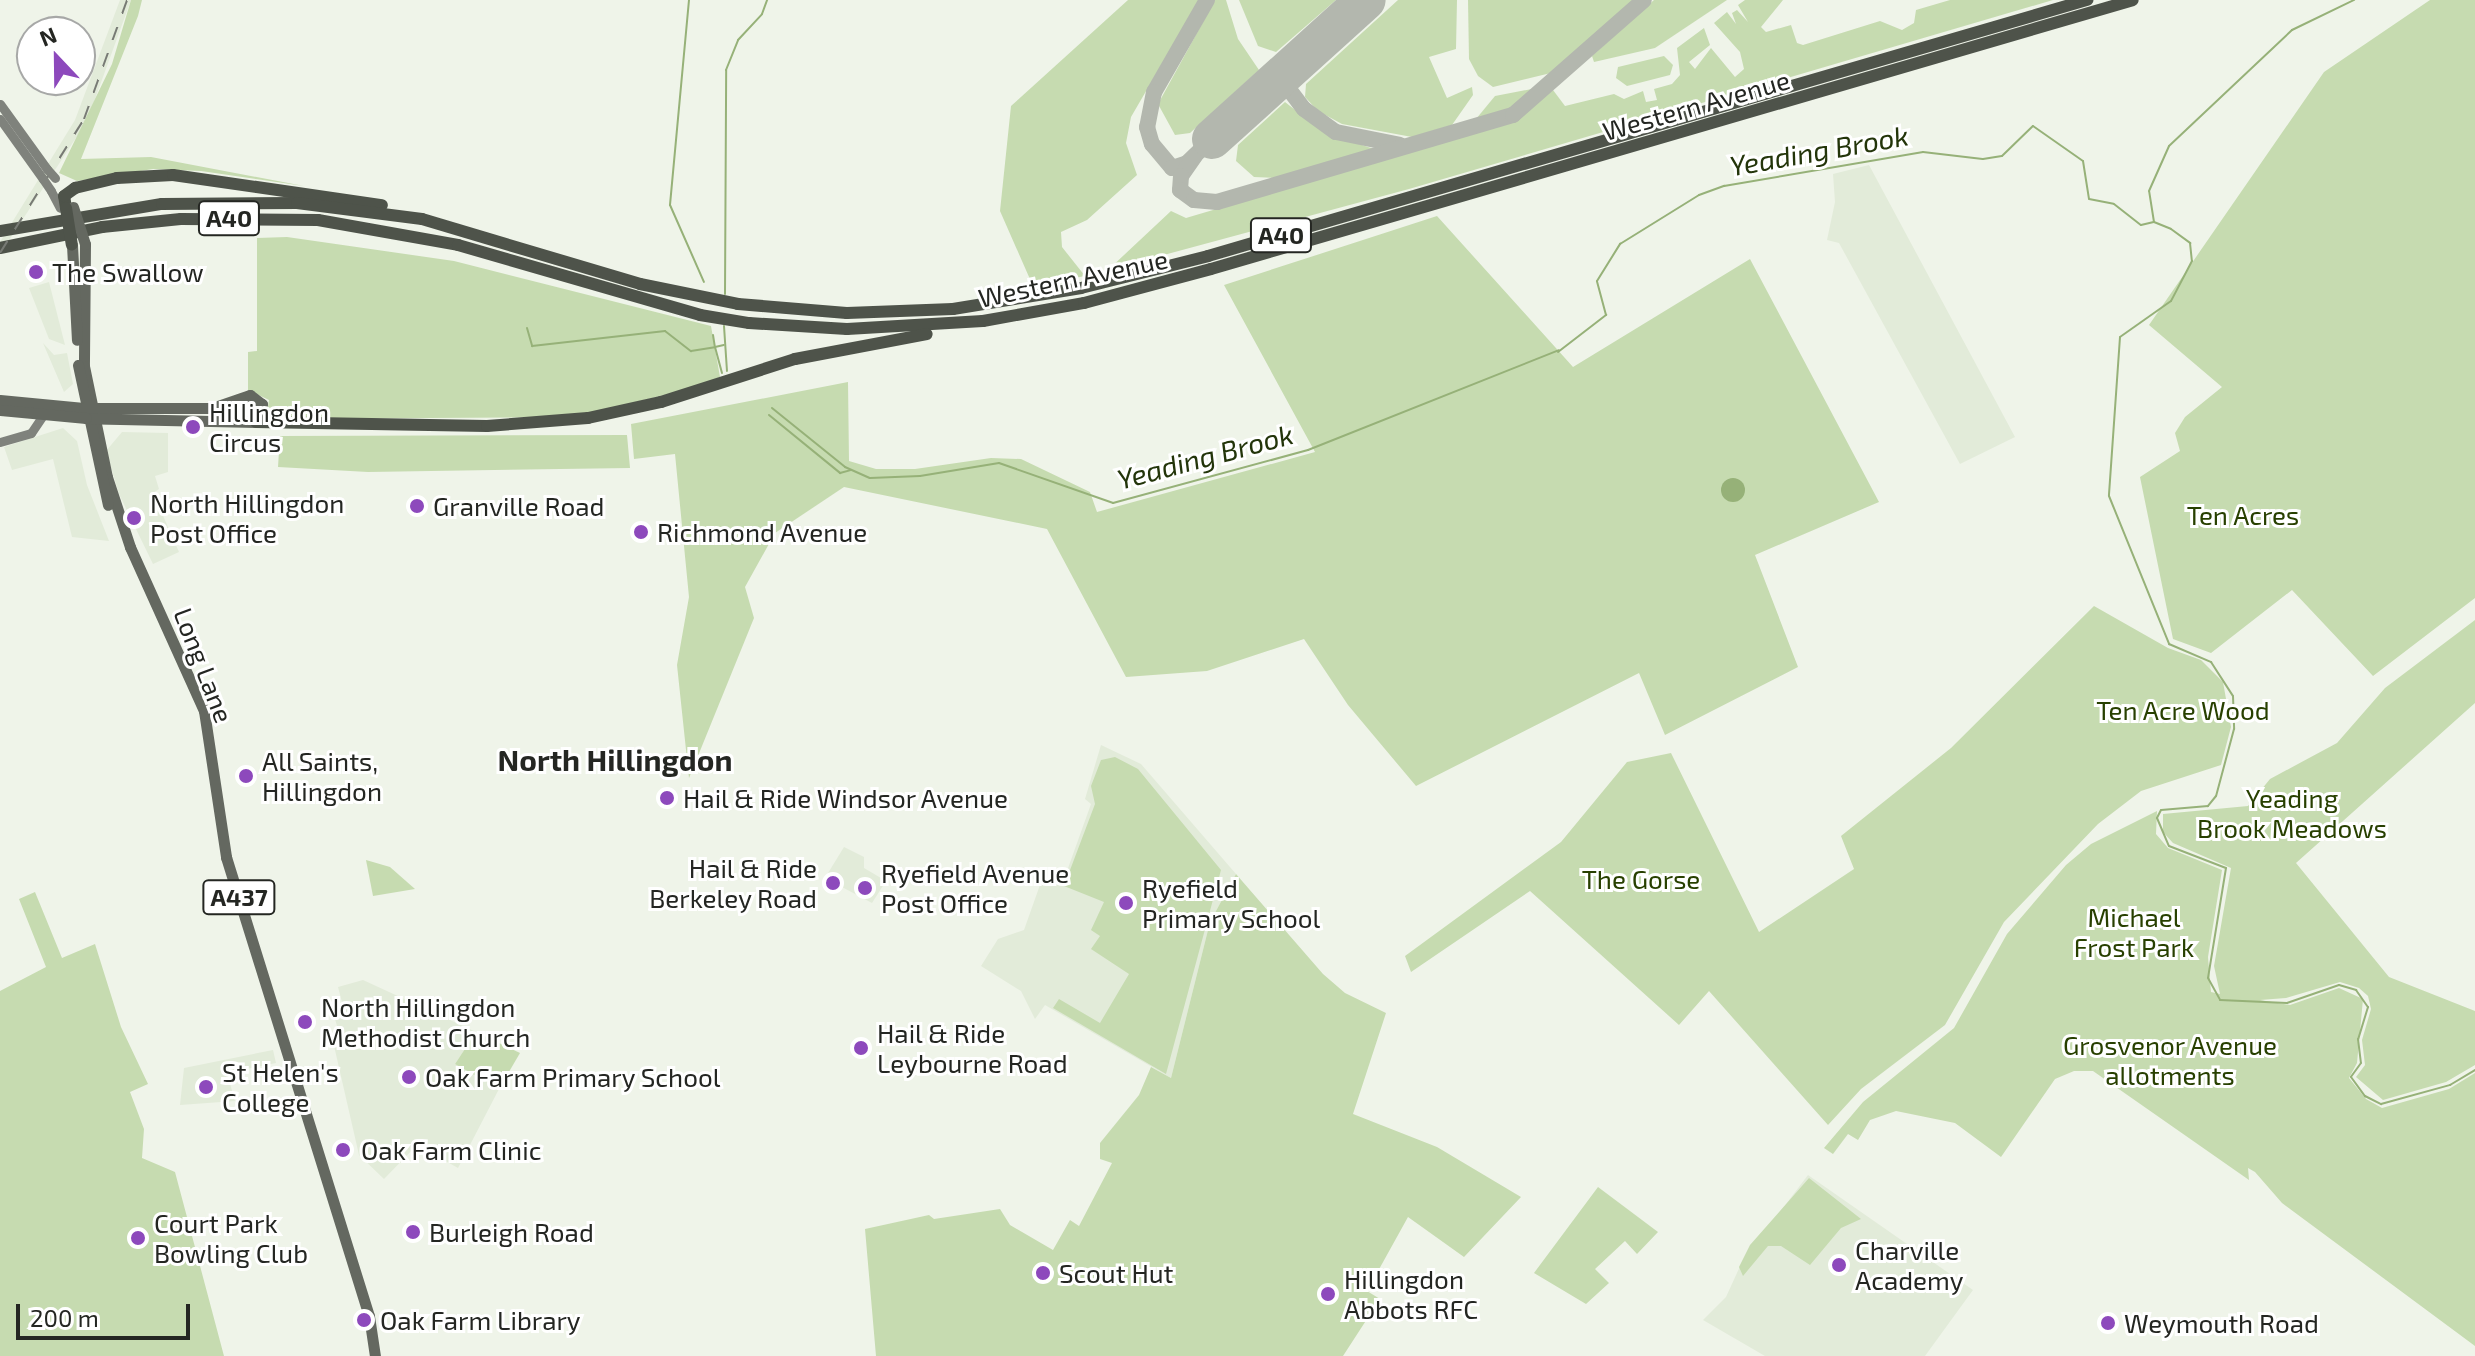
<!DOCTYPE html>
<style>
body{margin:0}
#map{position:relative;width:2475px;height:1356px;overflow:hidden;background:#eff4e9;font-family:"Exo 2",sans-serif}
div>[style]{position:absolute}
.built>*{inset:0;background:#e2ebd9}
.green>*{inset:0;background:#c6dbb0}
.water>*{inset:0;background:#96b178}
.round{border-radius:50%}
.stream>*{height:2px;margin:-1px;padding:0 1px;transform-origin:1px;border-radius:1px;background:#96b178}
.taxiway>*{height:16px;margin:-8px;padding:0 8px;transform-origin:8px;border-radius:8px;background:#b3b7ae}
.runway>*{height:40px;margin:-20px;padding:0 20px;transform-origin:20px;border-radius:20px;background:#b3b7ae}
.secondary>*{height:9px;margin:-4.5px;padding:0 4.5px;transform-origin:4.5px;border-radius:4.5px;background:#7f827c}
.primary>*{height:11px;margin:-5.5px;padding:0 5.5px;transform-origin:5.5px;border-radius:5.5px;background:#646860}
.highway>*{height:12px;margin:-6px;padding:0 6px;transform-origin:6px;border-radius:6px;background:#4e534a}
.rail>*{height:2px;margin-top:-1px;transform-origin:0;background:repeating-linear-gradient(90deg,#777a74 0 14px,transparent 0 28px)}
.secondary-bridge>*{height:9px;margin:-4.5px;padding:0 4.5px;transform-origin:4.5px;border-radius:4.5px;background:#7f827c}
.primary-bridge>*{height:11px;margin:-5.5px;padding:0 5.5px;transform-origin:5.5px;border-radius:5.5px;background:#646860}
.highway-bridge>*{height:12px;margin:-6px;padding:0 6px;transform-origin:6px;border-radius:6px;background:#4e534a}
.dots>*{width:22px;height:22px;translate:-50% -50%;box-sizing:border-box;border:4px solid #fff;border-radius:50%}
span{translate:-50% -50%;white-space:nowrap;text-align:center;line-height:1.15;-webkit-text-stroke:6px #fff;paint-order:stroke}
.shield-label span{padding:2px 6px;background:#fff;border:2px solid;border-radius:6px;-webkit-text-stroke-width:0}
.shield-label{font-size:24px;color:#242622;font-weight:700}
.street-label{font-size:26px;color:#242622}
.poi-label{font-size:26px;color:#242622}
.left{translate:0 -50%;text-align:left}
.right{translate:-100% -50%;text-align:right}
.park-label{font-size:26px;color:#284000}
.water-label{font-size:28px;color:#23350a;font-style:italic}
.quarter-label{font-size:30px;color:#242622;font-weight:700}
.north{position:absolute;left:16px;top:16px;width:80px;height:80px;box-sizing:border-box;background:#fff;border:2px solid #a7a8a7;border-radius:50%;rotate:338deg;font-size:22px;font-weight:700;line-height:32px;text-align:center;color:#242622}
.north::after{content:'';display:block;margin:auto;width:28px;height:36px;background:#8d49bc;clip-path:polygon(50% 0,100% 100%,50% 72%,0 100%)}
.scale{position:absolute;left:16px;top:1304px;width:174px;height:36px;box-sizing:border-box;border:4px solid #242622;border-top:0;padding-left:10px;font-size:24px;line-height:28px;white-space:nowrap;color:#242622;-webkit-text-stroke:6px #fff;paint-order:stroke}
</style>
<div id="map">
<div class="built">
<div style="clip-path:polygon(120px 0,131px 0,87px 121px,0 254px,0 242px,75px 120px)"></div>
<div style="clip-path:polygon(1869px 165px,2015px 437px,1960px 464px,1839px 243px,1827px 240px,1835px 202px,1833px 174px)"></div>
<div style="clip-path:polygon(49px 282px,65px 345px,49px 339px,29px 288px)"></div>
<div style="clip-path:polygon(43px 343px,54px 355px,67px 353px,73px 384px,64px 392px)"></div>
<div style="clip-path:polygon(63px 428px,77px 441px,87px 485px,109px 541px,72px 537px,53px 459px,12px 470px,4px 447px)"></div>
<div style="clip-path:polygon(122px 432px,168px 433px,168px 472px,155px 476px,159px 489px,153px 493px,179px 552px,153px 564px,119px 494px,106px 451px)"></div>
<div style="clip-path:polygon(1101px 745px,1141px 764px,1236px 874px,1210px 922px,1171px 1078px,1045px 1005px,1035px 1019px,1021px 991px,981px 966px,998px 939px,1024px 930px,1041px 882px,1011px 871px,1013px 867px,1062px 885px,1091px 804px,1085px 799px)"></div>
<div style="clip-path:polygon(844px 847px,864px 857px,864px 868px,886px 881px,872px 903px,825px 878px)"></div>
<div style="clip-path:polygon(363px 980px,476px 1032px,455px 1064px,499px 1089px,458px 1168px,417px 1145px,384px 1179px,359px 1155px,332px 1037px,339px 1033px,333px 1012px,344px 1010px,338px 987px)"></div>
<div style="clip-path:polygon(273px 1050px,276px 1063px,227px 1073px,235px 1101px,180px 1105px,184px 1068px)"></div>
<div style="clip-path:polygon(1808px 1175px,1973px 1290px,1925px 1356px,1765px 1356px,1703px 1320px,1726px 1297px,1742px 1262px)"></div>
</div>
<div class="green">
<div style="clip-path:polygon(131px 0,142px 0,138px 16px,81px 159px,151px 157px,304px 186px,201px 171px,153px 169px,77px 181px,59px 173px,112px 64px)"></div>
<div style="clip-path:polygon(1128px 0,1199px 0,1131px 117px,1126px 143px,1137px 175px,1087px 220px,1061px 232px,1062px 247px,1085px 276px,1033px 286px,1000px 211px,1011px 106px)"></div>
<div style="clip-path:polygon(1215px 0,1226px 0,1238px 39px,1259px 70px,1190px 133px,1175px 135px,1158px 104px)"></div>
<div style="clip-path:polygon(1239px 0,1336px 0,1276px 52px,1258px 46px)"></div>
<div style="clip-path:polygon(1398px 0,1457px 0,1456px 49px,1429px 57px,1447px 98px,1472px 87px,1473px 95px,1452px 125px,1412px 137px,1342px 124px,1318px 111px,1305px 97px,1306px 84px)"></div>
<div style="clip-path:polygon(1468px 0,1634px 0,1555px 72px,1493px 87px,1478px 76px,1469px 59px)"></div>
<div style="clip-path:polygon(1654px 0,1727px 0,1655px 48px,1594px 62px,1592px 56px)"></div>
<div style="clip-path:polygon(1745px 0,1783px 0,1761px 27px,1766px 32px,1791px 25px,1797px 43px,1803px 45px,1880px 21px,1902px 30px,1914px 23px,1916px 10px,1950px 0,2053px 0,1409px 189px,1108px 270px,1171px 211px,1186px 218px,1511px 122px,1553px 90px,1565px 106px,1614px 94px,1624px 99px,1643px 91px,1646px 102px,1657px 100px,1654px 89px,1672px 84px,1680px 75px,1677px 48px,1704px 28px,1710px 45px,1689px 62px,1695px 69px,1711px 48px,1735px 77px,1744px 69px,1740px 52px,1714px 23px,1727px 12px,1736px 24px,1732px 13px,1737px 10px,1748px 22px,1738px 5px)"></div>
<div style="clip-path:polygon(2430px 0,2475px 0,2475px 598px,2373px 676px,2292px 590px,2211px 653px,2173px 639px,2140px 477px,2180px 451px,2175px 433px,2185px 417px,2222px 387px,2149px 325px,2324px 72px)"></div>
<div style="clip-path:polygon(1664px 56px,1673px 65px,1670px 75px,1627px 86px,1616px 78px,1618px 67px)"></div>
<div style="clip-path:polygon(1537px 88px,1510px 108px,1476px 119px,1495px 96px)"></div>
<div style="clip-path:polygon(1285px 102px,1323px 132px,1374px 149px,1276px 178px,1254px 177px,1236px 161px,1238px 145px)"></div>
<div style="clip-path:polygon(1437px 216px,1573px 367px,1750px 259px,1879px 502px,1755px 555px,1798px 667px,1665px 735px,1639px 673px,1416px 786px,1348px 705px,1304px 639px,1207px 671px,1126px 677px,1047px 529px,844px 487px,775px 533px,745px 587px,754px 618px,689px 778px,677px 665px,689px 597px,675px 454px,634px 459px,631px 424px,848px 382px,849px 461px,876px 469px,915px 469px,991px 458px,1021px 459px,1090px 492px,1097px 512px,1315px 452px,1224px 285px)"></div>
<div style="clip-path:polygon(287px 237px,454px 261px,711px 326px,720px 377px,694px 388px,573px 417px,266px 419px,269px 400px,248px 390px,248px 352px,257px 351px,257px 238px)"></div>
<div style="clip-path:polygon(627px 435px,630px 468px,368px 472px,278px 467px,280px 436px)"></div>
<div style="clip-path:polygon(2094px 606px,2168px 648px,2201px 660px,2223px 682px,2231px 727px,2221px 765px,2141px 791px,2098px 824px,2004px 922px,1945px 1025px,1861px 1089px,1828px 1125px,1709px 991px,1679px 1025px,1530px 891px,1411px 972px,1405px 956px,1561px 842px,1627px 762px,1671px 753px,1759px 932px,1854px 869px,1841px 836px,1951px 748px)"></div>
<div style="clip-path:polygon(2475px 620px,2475px 703px,2296px 863px,2389px 977px,2475px 1011px,2475px 1065px,2446px 1082px,2383px 1100px,2356px 1077px,2365px 1065px,2362px 1040px,2371px 1009px,2368px 996px,2359px 988px,2340px 982px,2286px 998px,2260px 1000px,2290px 1005px,2339px 988px,2363px 999px,2357px 1063px,2349px 1078px,2366px 1099px,2382px 1108px,2449px 1089px,2475px 1073px,2475px 1346px,2282px 1203px,2255px 1172px,2248px 1168px,2249px 1180px,2093px 1071px,2074px 1071px,2055px 1079px,2001px 1157px,1955px 1123px,1896px 1111px,1870px 1120px,1858px 1140px,1848px 1134px,1833px 1154px,1824px 1148px,1863px 1102px,1954px 1028px,2007px 934px,2066px 865px,2091px 844px,2157px 811px,2156px 834px,2168px 848px,2222px 870px,2208px 957px,2211px 992px,2220px 994px,2214px 966px,2231px 868px,2173px 843px,2163px 832px,2163px 814px,2248px 806px,2270px 779px,2337px 743px,2385px 688px)"></div>
<div style="clip-path:polygon(1115px 757px,1138px 769px,1221px 870px,1166px 1074px,1053px 1008px,1059px 999px,1100px 1023px,1129px 974px,1091px 949px,1100px 936px,1091px 930px,1104px 902px,1064px 886px,1095px 804px,1091px 786px,1101px 760px)"></div>
<div style="clip-path:polygon(366px 860px,390px 867px,415px 889px,373px 896px)"></div>
<div style="clip-path:polygon(1236px 874px,1323px 974px,1345px 993px,1386px 1013px,1353px 1114px,1437px 1147px,1521px 1197px,1464px 1257px,1408px 1217px,1367px 1291px,1380px 1299px,1343px 1356px,876px 1356px,865px 1229px,929px 1215px,934px 1219px,1000px 1209px,1010px 1225px,1053px 1250px,1070px 1220px,1079px 1226px,1112px 1163px,1100px 1159px,1100px 1143px,1139px 1095px,1151px 1067px,1171px 1078px,1210px 922px)"></div>
<div style="clip-path:polygon(35px 892px,62px 958px,95px 944px,121px 1027px,148px 1084px,130px 1092px,144px 1129px,142px 1158px,175px 1172px,224px 1356px,0 1356px,0 991px,46px 967px,19px 899px)"></div>
<div style="clip-path:polygon(476px 1032px,520px 1053px,499px 1089px,455px 1064px)"></div>
<div style="clip-path:polygon(1809px 1178px,1861px 1219px,1841px 1228px,1810px 1265px,1781px 1246px,1768px 1246px,1743px 1276px,1739px 1267px,1750px 1245px)"></div>
<div style="clip-path:polygon(1598px 1187px,1658px 1232px,1637px 1254px,1625px 1241px,1595px 1269px,1609px 1283px,1586px 1304px,1534px 1273px)"></div>
</div>
<div class="water">
<div class="round" style="left:1721px;top:478px;width:24px;height:24px"></div>
</div>
<div class="stream">
<div style="left:689px;top:0;width:206px;rotate:95.3deg"></div>
<div style="left:670px;top:205px;width:84px;rotate:66.2deg"></div>
<div style="left:2154px;top:222px;width:31px;rotate:-99deg"></div>
<div style="left:2149px;top:191px;width:49px;rotate:-66deg"></div>
<div style="left:2169px;top:146px;width:169px;rotate:-43.3deg"></div>
<div style="left:2292px;top:30px;width:69px;rotate:-25.8deg"></div>
<div style="left:725px;top:294px;width:224px;rotate:-89.7deg"></div>
<div style="left:726px;top:70px;width:32px;rotate:-68deg"></div>
<div style="left:738px;top:40px;width:35px;rotate:-47deg"></div>
<div style="left:762px;top:14px;width:15px;rotate:-70deg"></div>
<div style="left:724px;top:326px;width:45px;rotate:86.2deg"></div>
<div style="left:527px;top:328px;width:19px;rotate:74deg"></div>
<div style="left:532px;top:346px;width:134px;rotate:-6.4deg"></div>
<div style="left:665px;top:331px;width:33px;rotate:38deg"></div>
<div style="left:691px;top:351px;width:24px;rotate:-9deg"></div>
<div style="left:715px;top:347px;width:27px;rotate:75deg"></div>
<div style="left:713px;top:335px;width:12px;rotate:81deg"></div>
<div style="left:715px;top:347px;width:9px;rotate:-13deg"></div>
<div style="left:1558px;top:352px;width:61px;rotate:-37.6deg"></div>
<div style="left:1606px;top:315px;width:35px;rotate:-105deg"></div>
<div style="left:1597px;top:281px;width:44px;rotate:-58.1deg"></div>
<div style="left:1620px;top:244px;width:93px;rotate:-31.8deg"></div>
<div style="left:1699px;top:195px;width:27px;rotate:-20deg"></div>
<div style="left:1724px;top:186px;width:202px;rotate:-9.7deg"></div>
<div style="left:1923px;top:152px;width:60px;rotate:6.7deg"></div>
<div style="left:1983px;top:159px;width:19px;rotate:-9deg"></div>
<div style="left:2002px;top:156px;width:43px;rotate:-44.1deg"></div>
<div style="left:2033px;top:126px;width:61px;rotate:35deg"></div>
<div style="left:2083px;top:161px;width:38px;rotate:81deg"></div>
<div style="left:2089px;top:199px;width:25px;rotate:11deg"></div>
<div style="left:2114px;top:204px;width:34px;rotate:38deg"></div>
<div style="left:2141px;top:225px;width:13px;rotate:-13deg"></div>
<div style="left:2154px;top:222px;width:18px;rotate:22deg"></div>
<div style="left:2171px;top:229px;width:24px;rotate:36deg"></div>
<div style="left:2190px;top:243px;width:18px;rotate:84deg"></div>
<div style="left:2192px;top:261px;width:45px;rotate:117.7deg"></div>
<div style="left:2171px;top:301px;width:62px;rotate:144.8deg"></div>
<div style="left:2120px;top:337px;width:159px;rotate:94deg"></div>
<div style="left:2109px;top:496px;width:160px;rotate:67.9deg"></div>
<div style="left:2169px;top:644px;width:46px;rotate:23.2deg"></div>
<div style="left:2211px;top:662px;width:40px;rotate:57.1deg"></div>
<div style="left:2233px;top:696px;width:33px;rotate:88deg"></div>
<div style="left:2234px;top:729px;width:69px;rotate:105deg"></div>
<div style="left:2216px;top:796px;width:13px;rotate:129deg"></div>
<div style="left:2208px;top:806px;width:47px;rotate:175.1deg"></div>
<div style="left:2161px;top:810px;width:9px;rotate:117deg"></div>
<div style="left:2157px;top:818px;width:30px;rotate:67deg"></div>
<div style="left:2169px;top:846px;width:61px;rotate:21.1deg"></div>
<div style="left:2226px;top:868px;width:111px;rotate:99.3deg"></div>
<div style="left:2208px;top:978px;width:25px;rotate:61deg"></div>
<div style="left:2220px;top:1000px;width:67px;rotate:2.6deg"></div>
<div style="left:2287px;top:1003px;width:55px;rotate:-19.1deg"></div>
<div style="left:2339px;top:985px;width:18px;rotate:16deg"></div>
<div style="left:2356px;top:990px;width:21px;rotate:55deg"></div>
<div style="left:2368px;top:1007px;width:34px;rotate:107deg"></div>
<div style="left:2358px;top:1039px;width:24px;rotate:83deg"></div>
<div style="left:2361px;top:1063px;width:17px;rotate:126deg"></div>
<div style="left:2351px;top:1077px;width:24px;rotate:54deg"></div>
<div style="left:2365px;top:1096px;width:18px;rotate:27deg"></div>
<div style="left:2381px;top:1104px;width:72px;rotate:-15.4deg"></div>
<div style="left:2450px;top:1085px;width:29px;rotate:-31deg"></div>
<div style="left:772px;top:408px;width:94px;rotate:38.9deg"></div>
<div style="left:845px;top:467px;width:27px;rotate:24deg"></div>
<div style="left:870px;top:478px;width:50px;rotate:-2.3deg"></div>
<div style="left:920px;top:476px;width:80px;rotate:-9.3deg"></div>
<div style="left:999px;top:463px;width:121px;rotate:19.3deg"></div>
<div style="left:1113px;top:503px;width:202px;rotate:-15.2deg"></div>
<div style="left:1308px;top:450px;width:270px;rotate:-21.7deg"></div>
<div style="left:769px;top:415px;width:92px;rotate:39.2deg"></div>
<div style="left:840px;top:473px;width:11px;rotate:-15deg"></div>
</div>
<div class="taxiway">
<div style="left:1207px;top:0;width:106px;rotate:119.9deg"></div>
<div style="left:1154px;top:92px;width:36px;rotate:101deg"></div>
<div style="left:1147px;top:127px;width:18px;rotate:74deg"></div>
<div style="left:1152px;top:144px;width:31px;rotate:50deg"></div>
<div style="left:1172px;top:168px;width:16px;rotate:-18deg"></div>
<div style="left:1187px;top:163px;width:35px;rotate:-44deg"></div>
<div style="left:1293px;top:67px;width:19px;rotate:115deg"></div>
<div style="left:1285px;top:84px;width:31px;rotate:53deg"></div>
<div style="left:1304px;top:109px;width:39px;rotate:36deg"></div>
<div style="left:1336px;top:132px;width:65px;rotate:11.5deg"></div>
<div style="left:1195px;top:156px;width:24px;rotate:125deg"></div>
<div style="left:1181px;top:176px;width:14px;rotate:94deg"></div>
<div style="left:1180px;top:190px;width:17px;rotate:36deg"></div>
<div style="left:1194px;top:200px;width:23px;rotate:5deg"></div>
<div style="left:1217px;top:202px;width:309px;rotate:-16.4deg"></div>
<div style="left:1513px;top:115px;width:174px;rotate:-41.3deg"></div>
</div>
<div class="runway">
<div style="left:1212px;top:139px;width:207px;rotate:-42.1deg"></div>
</div>
<div class="secondary">
<div style="left:0;top:104px;width:80px;rotate:54.1deg"></div>
<div style="left:0;top:119px;width:74px;rotate:54.4deg"></div>
<div style="left:51px;top:191px;width:19px;rotate:62deg"></div>
<div style="left:0;top:442px;width:32px;rotate:-16deg"></div>
<div style="left:31px;top:433px;width:22px;rotate:-56deg"></div>
</div>
<div class="primary">
<div style="left:85px;top:244px;width:122px;rotate:90.5deg"></div>
<div style="left:84px;top:366px;width:113px;rotate:78.3deg"></div>
<div style="left:107px;top:477px;width:74px;rotate:71.8deg"></div>
<div style="left:130px;top:547px;width:180px;rotate:65.7deg"></div>
<div style="left:204px;top:711px;width:148px;rotate:81.4deg"></div>
<div style="left:226px;top:857px;width:481px;rotate:72.7deg"></div>
<div style="left:369px;top:1316px;width:40px;rotate:81.5deg"></div>
<div style="left:72px;top:245px;width:95px;rotate:87deg"></div>
<div style="left:78px;top:365px;width:143px;rotate:77.9deg"></div>
<div style="left:0;top:400px;width:84px;rotate:5.4deg"></div>
<div style="left:84px;top:408px;width:128px"></div>
<div style="left:212px;top:408px;width:40px;rotate:-18.9deg"></div>
<div style="left:250px;top:395px;width:15px;rotate:37deg"></div>
<div style="left:262px;top:404px;width:19px;rotate:108deg"></div>
<div style="left:256px;top:422px;width:170px;rotate:-178.7deg"></div>
<div style="left:86px;top:418px;width:86px;rotate:-174.7deg"></div>
</div>
<div class="highway">
<div style="left:66px;top:208px;width:12px;rotate:-99deg"></div>
<div style="left:64px;top:196px;width:14px;rotate:-36deg"></div>
<div style="left:75px;top:188px;width:43px;rotate:-13.4deg"></div>
<div style="left:117px;top:178px;width:56px;rotate:-3.1deg"></div>
<div style="left:173px;top:175px;width:211px;rotate:8.2deg"></div>
<div style="left:0;top:231px;width:164px;rotate:-9.5deg"></div>
<div style="left:162px;top:204px;width:135px;rotate:-0.4deg"></div>
<div style="left:297px;top:203px;width:126px;rotate:7.3deg"></div>
<div style="left:422px;top:219px;width:227px;rotate:16.6deg"></div>
<div style="left:640px;top:284px;width:100px;rotate:11.5deg"></div>
<div style="left:738px;top:304px;width:109px;rotate:4.7deg"></div>
<div style="left:847px;top:313px;width:106px;rotate:-2.2deg"></div>
<div style="left:953px;top:309px;width:130px;rotate:-9.3deg"></div>
<div style="left:1081px;top:288px;width:131px;rotate:-14.1deg"></div>
<div style="left:1208px;top:256px;width:916px;rotate:-16.24deg"></div>
<div style="left:0;top:248px;width:104px;rotate:-11.6deg"></div>
<div style="left:102px;top:227px;width:79px;rotate:-5.8deg"></div>
<div style="left:181px;top:219px;width:137px;rotate:0.4deg"></div>
<div style="left:318px;top:220px;width:142px;rotate:10.1deg"></div>
<div style="left:458px;top:245px;width:252px;rotate:16.1deg"></div>
<div style="left:700px;top:315px;width:50px;rotate:9.3deg"></div>
<div style="left:749px;top:323px;width:98px;rotate:3.5deg"></div>
<div style="left:847px;top:329px;width:136px;rotate:-3.4deg"></div>
<div style="left:983px;top:321px;width:103px;rotate:-10.1deg"></div>
<div style="left:1084px;top:303px;width:131px;rotate:-15deg"></div>
<div style="left:1211px;top:269px;width:960px;rotate:-16.26deg"></div>
<div style="left:256px;top:422px;width:231px;rotate:1deg"></div>
<div style="left:487px;top:426px;width:101px;rotate:-4.5deg"></div>
<div style="left:588px;top:418px;width:75px;rotate:-12.4deg"></div>
<div style="left:661px;top:402px;width:141px;rotate:-17.8deg"></div>
<div style="left:795px;top:359px;width:134px;rotate:-10.7deg"></div>
</div>
<div class="rail">
<div style="left:0;top:253px;width:158px;rotate:-57.9deg"></div>
<div style="left:84px;top:119px;width:127px;rotate:-70.1deg"></div>
</div>
<div class="secondary-bridge">
<div style="left:47px;top:169px;width:12px;rotate:48deg"></div>
<div style="left:43px;top:179px;width:14px;rotate:56deg"></div>
</div>
<div class="primary-bridge">
<div style="left:73px;top:207px;width:39px;rotate:72deg"></div>
</div>
<div class="highway-bridge">
<div style="left:66px;top:208px;width:37px;rotate:81deg"></div>
</div>
<div class="dots">
<div style="left:36px;top:272px;background:#8d49bc"></div>
<div style="left:193px;top:427px;background:#8d49bc"></div>
<div style="left:417px;top:506px;background:#8d49bc"></div>
<div style="left:134px;top:518px;background:#8d49bc"></div>
<div style="left:641px;top:532px;background:#8d49bc"></div>
<div style="left:246px;top:776px;background:#8d49bc"></div>
<div style="left:667px;top:798px;background:#8d49bc"></div>
<div style="left:833px;top:883px;background:#8d49bc"></div>
<div style="left:865px;top:888px;background:#8d49bc"></div>
<div style="left:1126px;top:903px;background:#8d49bc"></div>
<div style="left:305px;top:1022px;background:#8d49bc"></div>
<div style="left:861px;top:1048px;background:#8d49bc"></div>
<div style="left:409px;top:1077px;background:#8d49bc"></div>
<div style="left:206px;top:1087px;background:#8d49bc"></div>
<div style="left:343px;top:1150px;background:#8d49bc"></div>
<div style="left:413px;top:1232px;background:#8d49bc"></div>
<div style="left:138px;top:1238px;background:#8d49bc"></div>
<div style="left:1839px;top:1265px;background:#8d49bc"></div>
<div style="left:1043px;top:1273px;background:#8d49bc"></div>
<div style="left:1328px;top:1294px;background:#8d49bc"></div>
<div style="left:364px;top:1320px;background:#8d49bc"></div>
<div style="left:2108px;top:1323px;background:#8d49bc"></div>
</div>
<div class="shield-label">
<span style="left:229px;top:218px">A40</span>
<span style="left:1281px;top:235px">A40</span>
<span style="left:239px;top:897px">A437</span>
</div>
<div class="street-label">
<span style="left:1696px;top:105px;rotate:-16deg">Western Avenue</span>
<span style="left:1073px;top:278px;rotate:-12deg">Western Avenue</span>
<span style="left:204px;top:665px;rotate:69deg">Long Lane</span>
</div>
<div class="poi-label">
<span class="left" style="left:52px;top:272px">The Swallow</span>
<span class="left" style="left:209px;top:427px">Hillingdon<br>Circus</span>
<span class="left" style="left:150px;top:518px">North Hillingdon<br>Post Office</span>
<span class="left" style="left:433px;top:506px">Granville Road</span>
<span class="left" style="left:657px;top:532px">Richmond Avenue</span>
<span class="left" style="left:262px;top:776px">All Saints,<br>Hillingdon</span>
<span class="left" style="left:683px;top:798px">Hail &amp; Ride Windsor Avenue</span>
<span class="right" style="left:817px;top:883px">Hail &amp; Ride<br>Berkeley Road</span>
<span class="left" style="left:881px;top:888px">Ryefield Avenue<br>Post Office</span>
<span class="left" style="left:1142px;top:903px">Ryefield<br>Primary School</span>
<span class="left" style="left:321px;top:1022px">North Hillingdon<br>Methodist Church</span>
<span class="left" style="left:877px;top:1048px">Hail &amp; Ride<br>Leybourne Road</span>
<span class="left" style="left:222px;top:1087px">St Helen's<br>College</span>
<span class="left" style="left:425px;top:1077px">Oak Farm Primary School</span>
<span class="left" style="left:361px;top:1150px">Oak Farm Clinic</span>
<span class="left" style="left:154px;top:1238px">Court Park<br>Bowling Club</span>
<span class="left" style="left:429px;top:1232px">Burleigh Road</span>
<span class="left" style="left:1855px;top:1265px">Charville<br>Academy</span>
<span class="left" style="left:1059px;top:1273px">Scout Hut</span>
<span class="left" style="left:1344px;top:1294px">Hillingdon<br>Abbots RFC</span>
<span class="left" style="left:380px;top:1320px">Oak Farm Library</span>
<span class="left" style="left:2124px;top:1323px">Weymouth Road</span>
</div>
<div class="park-label">
<span style="left:2243px;top:515px">Ten Acres</span>
<span style="left:2183px;top:710px">Ten Acre Wood</span>
<span style="left:2292px;top:813px">Yeading<br>Brook Meadows</span>
<span style="left:1641px;top:879px">The Gorse</span>
<span style="left:2134px;top:932px">Michael<br>Frost Park</span>
<span style="left:2170px;top:1060px">Grosvenor Avenue<br>allotments</span>
</div>
<div class="water-label">
<span style="left:1819px;top:150px;rotate:-10deg">Yeading Brook</span>
<span style="left:1205px;top:456px;rotate:-15deg">Yeading Brook</span>
</div>
<div class="quarter-label">
<span style="left:615px;top:759px">North Hillingdon</span>
</div>
<div class="north">N</div>
<div class="scale">200 m</div>
</div>
